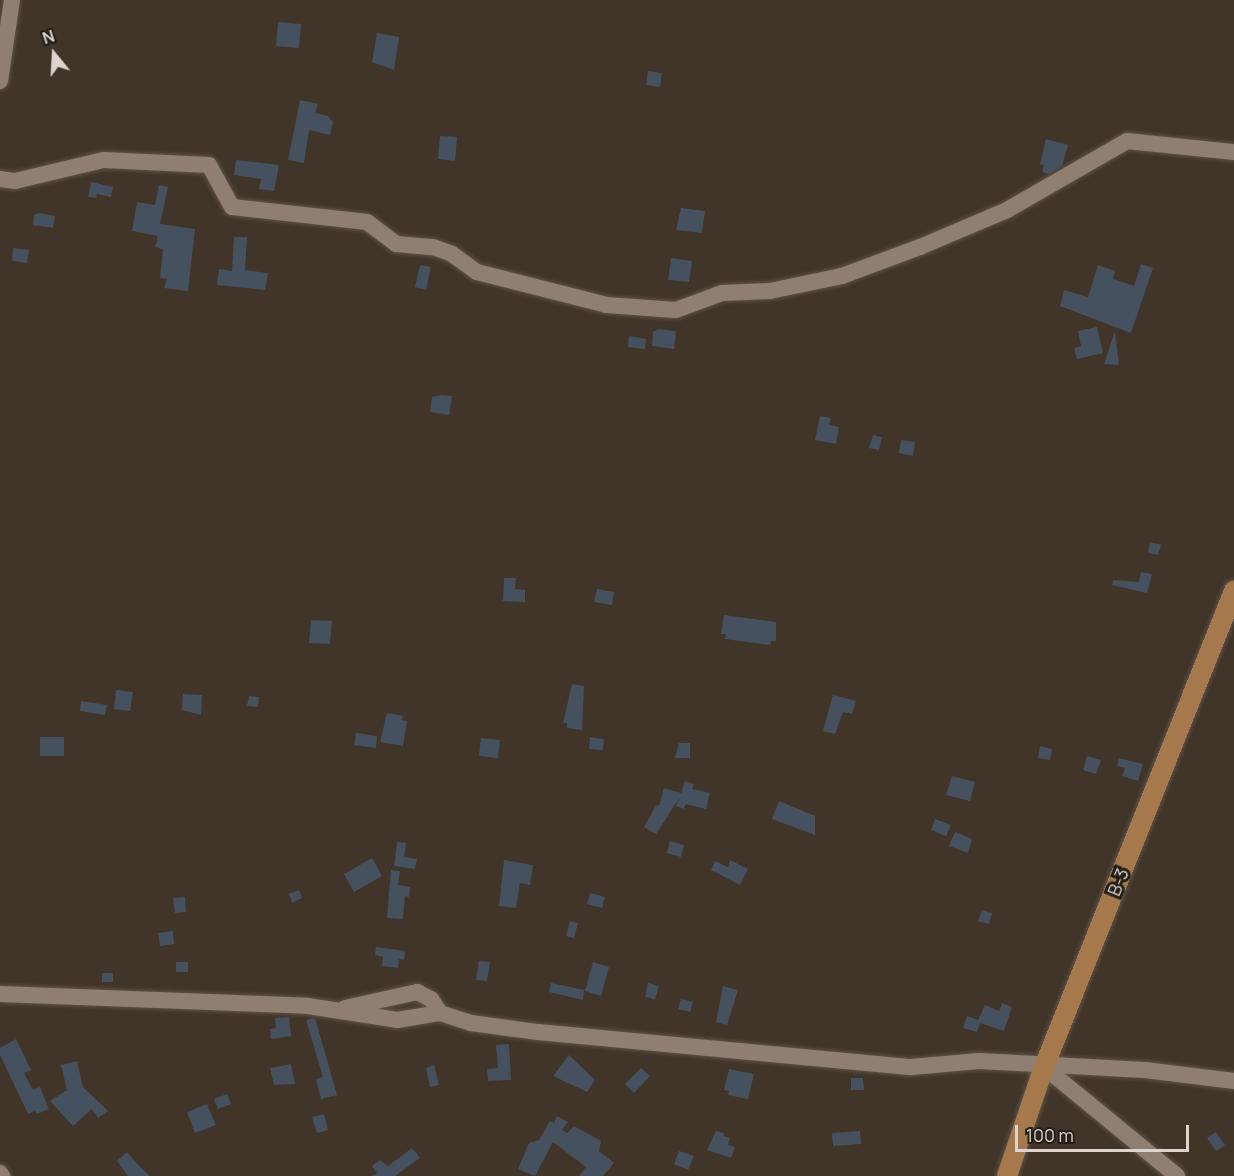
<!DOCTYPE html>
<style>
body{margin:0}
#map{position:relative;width:1234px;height:1176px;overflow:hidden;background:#413428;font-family:Manrope,sans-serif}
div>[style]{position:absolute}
.building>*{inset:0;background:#46515f}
.roads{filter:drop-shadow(0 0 2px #5e5349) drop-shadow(0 0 2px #5e5349)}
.minor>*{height:16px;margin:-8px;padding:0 8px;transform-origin:8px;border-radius:8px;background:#8f7f72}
.major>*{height:20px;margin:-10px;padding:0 10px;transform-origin:10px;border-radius:10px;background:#a6794d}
span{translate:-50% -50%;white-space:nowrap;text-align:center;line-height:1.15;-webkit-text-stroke:6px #231d17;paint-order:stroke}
.street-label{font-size:18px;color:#ddd5cd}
.north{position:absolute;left:24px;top:24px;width:60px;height:60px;-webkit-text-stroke:4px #231d17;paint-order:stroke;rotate:342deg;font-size:16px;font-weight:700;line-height:24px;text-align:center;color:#ddd5cd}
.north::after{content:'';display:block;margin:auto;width:21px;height:27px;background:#ddd5cd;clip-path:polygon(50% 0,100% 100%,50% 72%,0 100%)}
.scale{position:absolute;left:1015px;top:1125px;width:174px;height:27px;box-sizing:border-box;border:3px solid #ddd5cd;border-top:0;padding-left:8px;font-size:18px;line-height:21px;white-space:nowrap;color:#ddd5cd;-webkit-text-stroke:4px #231d17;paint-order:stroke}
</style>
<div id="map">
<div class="building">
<div style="clip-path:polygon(278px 22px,301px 24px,299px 48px,276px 46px)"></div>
<div style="clip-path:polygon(377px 33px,399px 37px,394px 70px,372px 62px)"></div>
<div style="clip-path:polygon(648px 71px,662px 73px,660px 87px,646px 85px)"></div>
<div style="clip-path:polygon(300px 100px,318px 104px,315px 113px,328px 116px,333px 122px,330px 135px,309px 130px,304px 163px,288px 160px)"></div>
<div style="clip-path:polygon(440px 136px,457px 137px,455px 161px,438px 159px)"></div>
<div style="clip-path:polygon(1046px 139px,1068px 145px,1062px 166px,1049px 174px,1042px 172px,1044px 165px,1040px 164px)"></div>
<div style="clip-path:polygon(236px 160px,279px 165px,274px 191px,259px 189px,261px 179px,234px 175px)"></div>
<div style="clip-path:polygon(91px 182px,113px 187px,111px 197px,97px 194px,96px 198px,88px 197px)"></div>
<div style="clip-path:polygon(159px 185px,168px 187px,160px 224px,195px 229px,188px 291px,164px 288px,167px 279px,160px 278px,163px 249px,155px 247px,158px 236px,132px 231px,137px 202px,155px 205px)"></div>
<div style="clip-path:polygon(681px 208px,705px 211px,702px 233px,676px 230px)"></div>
<div style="clip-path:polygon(39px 213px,55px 216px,53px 228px,33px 225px,34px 215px)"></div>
<div style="clip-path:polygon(234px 237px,247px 237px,245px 270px,268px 273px,265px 290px,217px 285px,219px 269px,232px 271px)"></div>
<div style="clip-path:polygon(13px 248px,29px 250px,27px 263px,12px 261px)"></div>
<div style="clip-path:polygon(671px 258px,692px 261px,689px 282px,668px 280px)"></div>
<div style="clip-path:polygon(1141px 264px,1153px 268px,1131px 333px,1060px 306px,1064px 290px,1088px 297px,1098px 265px,1115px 271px,1113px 279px,1134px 286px)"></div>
<div style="clip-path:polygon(420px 265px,431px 267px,426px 290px,415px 287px)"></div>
<div style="clip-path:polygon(1097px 327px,1103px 353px,1077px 359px,1074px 348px,1081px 346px,1078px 331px)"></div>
<div style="clip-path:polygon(658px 329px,676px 331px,674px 349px,652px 346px,653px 332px)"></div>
<div style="clip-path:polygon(1115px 331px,1119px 365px,1104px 364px)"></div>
<div style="clip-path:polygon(629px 336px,646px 339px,645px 349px,628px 347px)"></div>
<div style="clip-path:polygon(441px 395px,452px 396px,449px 415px,430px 412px,432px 397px)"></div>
<div style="clip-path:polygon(820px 416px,831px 418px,829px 425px,839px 427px,836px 444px,815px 440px)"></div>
<div style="clip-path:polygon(873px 435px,882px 437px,879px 450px,869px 448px)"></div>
<div style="clip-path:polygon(901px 440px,915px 442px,913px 456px,899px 453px)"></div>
<div style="clip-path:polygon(1150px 542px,1161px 545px,1158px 555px,1148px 553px)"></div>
<div style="clip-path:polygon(1141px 572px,1152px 574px,1147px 593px,1112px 585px,1113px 580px,1139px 582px)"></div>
<div style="clip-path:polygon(504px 578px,516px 578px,515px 589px,525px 590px,525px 602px,503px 601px)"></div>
<div style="clip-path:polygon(597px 589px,614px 592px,612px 605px,594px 602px)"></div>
<div style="clip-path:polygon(724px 615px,776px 622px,776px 641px,771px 641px,770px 645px,725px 639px,726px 634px,721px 634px)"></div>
<div style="clip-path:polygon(311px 620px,332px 621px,330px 644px,309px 643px)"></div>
<div style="clip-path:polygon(572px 684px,584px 686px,582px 730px,567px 728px,567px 723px,563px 723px)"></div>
<div style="clip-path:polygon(116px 690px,133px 692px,130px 711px,114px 709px)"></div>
<div style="clip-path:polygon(183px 694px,202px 695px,201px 715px,182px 710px)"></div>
<div style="clip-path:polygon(833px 695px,856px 701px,852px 714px,843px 712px,835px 734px,823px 731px)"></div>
<div style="clip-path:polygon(249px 696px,259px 697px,258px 707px,247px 706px)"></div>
<div style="clip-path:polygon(81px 701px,107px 705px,105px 715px,80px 711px)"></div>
<div style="clip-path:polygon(387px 713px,403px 716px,402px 720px,407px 721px,403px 746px,380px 742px)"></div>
<div style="clip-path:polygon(356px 733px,377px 736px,376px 748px,354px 745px)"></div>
<div style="clip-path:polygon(40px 737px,64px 737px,64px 756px,40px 756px)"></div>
<div style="clip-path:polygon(590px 737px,604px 739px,603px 750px,589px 749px)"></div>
<div style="clip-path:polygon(481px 738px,500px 740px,498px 758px,479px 756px)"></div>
<div style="clip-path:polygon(679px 743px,690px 743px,690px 758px,675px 758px)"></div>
<div style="clip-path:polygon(1040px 746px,1052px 749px,1050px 760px,1038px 758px)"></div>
<div style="clip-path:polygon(1087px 756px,1101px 760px,1096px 774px,1083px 770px)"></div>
<div style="clip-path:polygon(1119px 758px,1143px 764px,1138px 781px,1122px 776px,1125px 768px,1117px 766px)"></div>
<div style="clip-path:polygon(952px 776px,975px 782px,970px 801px,946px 795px)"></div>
<div style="clip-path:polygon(685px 781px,694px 784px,692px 789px,710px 793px,706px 809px,686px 804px,684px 809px,676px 806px,680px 797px,656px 834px,644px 827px,656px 805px,659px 806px,664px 788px,681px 793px)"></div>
<div style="clip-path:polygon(779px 801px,815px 816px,815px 835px,772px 819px)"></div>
<div style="clip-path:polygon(935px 819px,951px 825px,946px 836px,931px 830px)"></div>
<div style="clip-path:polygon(955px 832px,972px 839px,968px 853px,949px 846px)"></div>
<div style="clip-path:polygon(670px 841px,684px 845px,681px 857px,667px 853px)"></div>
<div style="clip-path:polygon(397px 842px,406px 843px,404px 857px,417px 859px,415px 869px,394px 866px)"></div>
<div style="clip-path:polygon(372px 858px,382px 876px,354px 892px,344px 874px)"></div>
<div style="clip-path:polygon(504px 860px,533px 865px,530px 885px,520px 883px,516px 908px,499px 906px)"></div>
<div style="clip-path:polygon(730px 860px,748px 869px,740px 885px,711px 870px,715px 861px,728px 867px)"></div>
<div style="clip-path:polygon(391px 870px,400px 871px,398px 885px,410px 887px,409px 897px,405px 896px,403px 919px,387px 918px)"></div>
<div style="clip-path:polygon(299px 890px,302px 898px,292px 903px,289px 894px)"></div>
<div style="clip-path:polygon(590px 893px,605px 897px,602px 908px,587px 904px)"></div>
<div style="clip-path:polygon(185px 897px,186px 912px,175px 913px,173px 898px)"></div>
<div style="clip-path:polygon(982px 910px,992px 913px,989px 924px,978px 921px)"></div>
<div style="clip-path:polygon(570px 921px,578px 923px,574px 938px,566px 936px)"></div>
<div style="clip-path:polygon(173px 931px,174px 944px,160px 946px,158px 933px)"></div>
<div style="clip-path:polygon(376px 947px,405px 951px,404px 960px,399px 959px,398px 968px,382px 966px,383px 957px,375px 955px)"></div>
<div style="clip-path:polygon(479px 961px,490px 962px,487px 981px,476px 980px)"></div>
<div style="clip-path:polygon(176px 962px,188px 962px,188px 972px,176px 972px)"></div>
<div style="clip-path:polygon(593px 962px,609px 967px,601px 996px,585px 991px)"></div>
<div style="clip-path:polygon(102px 973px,113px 973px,113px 982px,102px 982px)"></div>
<div style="clip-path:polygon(551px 983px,584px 990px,583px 1000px,549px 992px)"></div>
<div style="clip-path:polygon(648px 983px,659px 986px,655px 999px,645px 997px)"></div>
<div style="clip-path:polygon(723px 986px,738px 990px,727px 1025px,716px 1022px)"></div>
<div style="clip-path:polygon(681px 999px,693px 1002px,690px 1012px,678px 1009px)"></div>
<div style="clip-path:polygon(1002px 1003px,1012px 1007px,1004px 1031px,980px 1023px,977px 1032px,963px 1028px,967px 1016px,978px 1020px,985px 1005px,999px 1011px)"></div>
<div style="clip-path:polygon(289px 1017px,291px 1036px,271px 1039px,270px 1029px,276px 1028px,275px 1018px)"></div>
<div style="clip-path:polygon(315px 1018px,337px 1095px,321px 1099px,316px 1079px,323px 1077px,306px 1020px)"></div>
<div style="clip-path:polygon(16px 1039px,31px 1070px,24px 1073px,33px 1090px,40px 1087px,49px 1109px,37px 1114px,35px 1111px,28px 1114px,0 1055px,0 1048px)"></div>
<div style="clip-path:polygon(509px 1044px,511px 1080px,488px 1081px,487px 1069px,498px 1068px,496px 1045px)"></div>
<div style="clip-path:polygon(569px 1055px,595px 1080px,587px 1092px,553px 1076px)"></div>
<div style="clip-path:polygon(77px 1061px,83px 1087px,108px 1111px,98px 1118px,92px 1109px,73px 1126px,50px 1101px,67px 1090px,61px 1065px)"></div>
<div style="clip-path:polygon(291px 1064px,295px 1084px,274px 1085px,270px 1068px)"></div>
<div style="clip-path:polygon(434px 1065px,439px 1085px,430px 1087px,426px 1068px)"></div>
<div style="clip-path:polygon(641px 1068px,650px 1076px,634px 1093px,625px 1084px)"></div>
<div style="clip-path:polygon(729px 1069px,754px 1074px,748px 1099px,728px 1095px,729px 1091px,724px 1090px)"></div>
<div style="clip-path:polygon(851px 1078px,863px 1078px,864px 1090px,851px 1090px)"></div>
<div style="clip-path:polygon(227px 1094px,231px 1104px,218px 1109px,214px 1099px)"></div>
<div style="clip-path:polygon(207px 1104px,216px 1125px,195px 1133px,187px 1112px)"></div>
<div style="clip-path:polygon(324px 1114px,328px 1130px,317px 1133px,312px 1117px)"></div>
<div style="clip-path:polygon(557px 1116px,568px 1122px,562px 1130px,567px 1133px,574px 1126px,601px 1141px,599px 1151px,614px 1163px,603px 1176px,579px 1176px,586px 1167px,553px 1142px,535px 1176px,518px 1169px,529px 1143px,539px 1140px,550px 1121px,554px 1123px)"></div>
<div style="clip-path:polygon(716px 1131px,724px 1133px,723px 1136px,730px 1138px,728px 1145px,735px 1147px,731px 1158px,707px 1150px)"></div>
<div style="clip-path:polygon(860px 1131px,861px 1144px,833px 1146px,832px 1133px)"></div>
<div style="clip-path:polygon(1216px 1132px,1225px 1145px,1216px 1151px,1207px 1138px)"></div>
<div style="clip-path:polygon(412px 1148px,420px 1158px,395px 1176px,372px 1176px,377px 1173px,372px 1166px,380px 1160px,388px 1166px)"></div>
<div style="clip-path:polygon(679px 1151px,694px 1156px,688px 1170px,674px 1164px)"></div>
<div style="clip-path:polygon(127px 1152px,139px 1166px,150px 1176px,128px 1176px,117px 1161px)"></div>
</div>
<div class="roads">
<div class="minor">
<div style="left:0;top:81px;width:82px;rotate:-81.6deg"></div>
<div style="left:0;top:179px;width:15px;rotate:8deg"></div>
<div style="left:15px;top:181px;width:91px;rotate:-13.3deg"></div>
<div style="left:104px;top:160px;width:105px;rotate:2.7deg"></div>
<div style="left:209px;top:165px;width:48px;rotate:61.3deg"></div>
<div style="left:232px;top:207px;width:136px;rotate:6.3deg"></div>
<div style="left:367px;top:222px;width:36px;rotate:37deg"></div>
<div style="left:396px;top:244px;width:37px;rotate:5deg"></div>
<div style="left:433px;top:247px;width:20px;rotate:20deg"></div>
<div style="left:452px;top:254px;width:31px;rotate:36deg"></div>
<div style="left:477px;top:272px;width:133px;rotate:14.3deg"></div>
<div style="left:606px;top:305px;width:70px;rotate:4.1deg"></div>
<div style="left:676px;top:310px;width:49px;rotate:-20.3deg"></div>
<div style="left:722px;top:293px;width:48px;rotate:-2.4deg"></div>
<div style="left:770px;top:291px;width:74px;rotate:-11.8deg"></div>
<div style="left:842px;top:276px;width:83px;rotate:-20.4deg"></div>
<div style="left:920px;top:247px;width:95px;rotate:-23deg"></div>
<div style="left:1007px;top:210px;width:138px;rotate:-29.9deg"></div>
<div style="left:1127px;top:141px;width:108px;rotate:5.9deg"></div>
<div style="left:0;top:994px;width:308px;rotate:2.2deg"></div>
<div style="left:308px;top:1006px;width:90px;rotate:8.9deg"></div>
<div style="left:397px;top:1020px;width:44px;rotate:-9.2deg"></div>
<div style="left:440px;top:1013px;width:33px;rotate:18deg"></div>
<div style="left:471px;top:1023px;width:68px;rotate:7.7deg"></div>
<div style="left:538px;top:1032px;width:375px;rotate:5.4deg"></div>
<div style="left:911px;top:1067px;width:68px;rotate:-5deg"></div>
<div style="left:979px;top:1061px;width:166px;rotate:3.1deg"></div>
<div style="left:1145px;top:1070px;width:90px;rotate:7deg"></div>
<div style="left:345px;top:1008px;width:74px;rotate:-12.5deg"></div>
<div style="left:417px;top:992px;width:16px;rotate:27deg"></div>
<div style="left:431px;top:999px;width:17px;rotate:57deg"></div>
<div style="left:1044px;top:1067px;width:172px;rotate:39.3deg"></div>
<div style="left:0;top:1173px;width:4px;rotate:56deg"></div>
</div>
<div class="major">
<div style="left:1007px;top:1176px;width:115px;rotate:-71.3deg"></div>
<div style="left:1044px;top:1067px;width:513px;rotate:-68.24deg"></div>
</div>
</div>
<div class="street-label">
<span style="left:1118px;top:882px;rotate:-68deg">B-3</span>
</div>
<div class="north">N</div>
<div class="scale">100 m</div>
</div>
